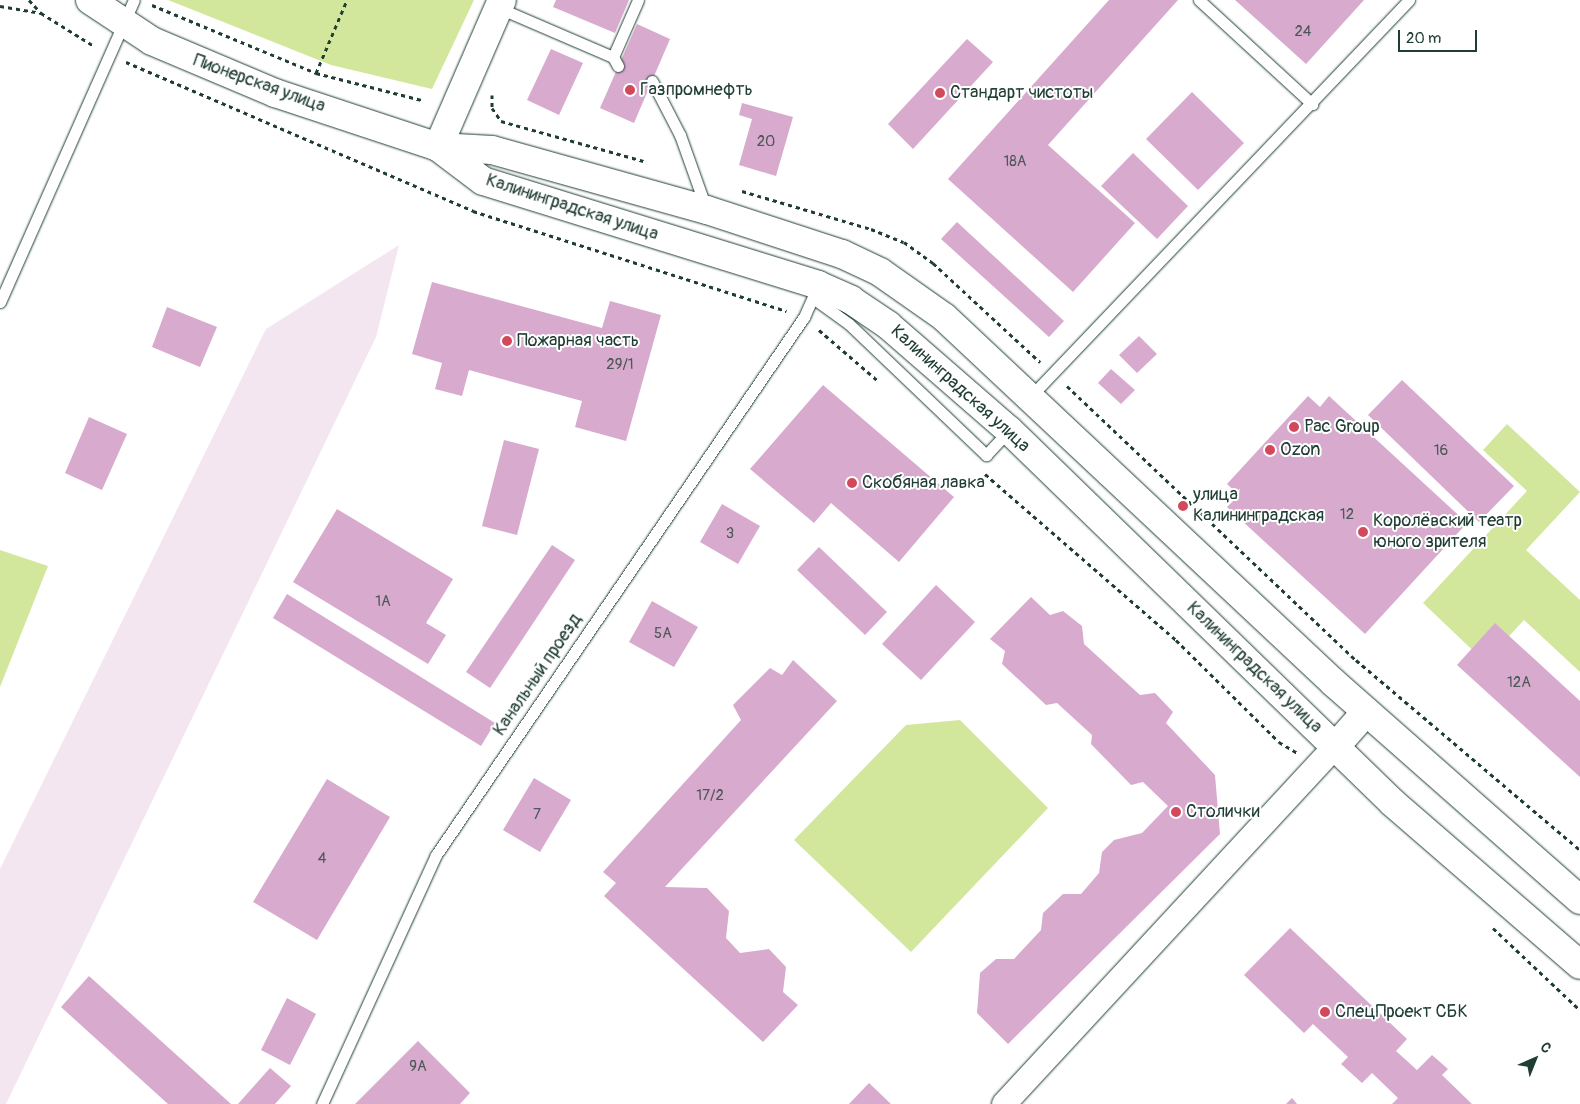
<!DOCTYPE html>
<meta charset="utf-8">
<style>
body{margin:0}
#map{position:relative;width:1580px;height:1104px;overflow:hidden;background:#fff;font-family:Pangolin,sans-serif}
div>[style]{position:absolute}
.built>*{inset:0;background:#f3e6f0}
.green>*{inset:0;background:#d3e79c}
.building>*{inset:0;background:#d8aacd}
.path>*{height:3px;margin-top:-1.5px;transform-origin:0;background:repeating-linear-gradient(90deg,#1f3d34 0 4px,transparent 0 8px)}
.roads{filter:drop-shadow(0 0 1px #1f3d34) drop-shadow(0 0 1px #1f3d34)}
.lane>*{height:11px;margin:-5.5px;padding:0 5.5px;transform-origin:5.5px;border-radius:5.5px;background:#fff}
.street>*{height:24px;margin:-12px;padding:0 12px;transform-origin:12px;border-radius:12px;background:#fff}
.secondary>*{height:28px;margin:-14px;padding:0 14px;transform-origin:14px;border-radius:14px;background:#fff}
.dots>*{width:14px;height:14px;translate:-50% -50%;box-sizing:border-box;border:2px solid #fff;border-radius:50%}
span{translate:-50% -50%;white-space:nowrap;text-align:center;line-height:1.15;-webkit-text-stroke:4px #fff;paint-order:stroke}
.number-label{font-size:15px;color:#4d585a}
.number-label span{-webkit-text-stroke-width:0}
.street-label{font-size:18px;color:#1f3d34}
.poi-label{font-size:18px;color:#1f3d34}
.left{translate:0 -50%;text-align:left}
.north{position:absolute;left:1510px;top:1034px;width:50px;height:50px;-webkit-text-stroke:4px #fff;paint-order:stroke;rotate:44deg;font-size:14px;font-weight:700;line-height:20px;text-align:center;color:#1f3d34}
.north::after{content:'';display:block;margin:auto;width:18px;height:22px;background:#1f3d34;clip-path:polygon(50% 0,100% 100%,50% 72%,0 100%)}
.scale{position:absolute;left:1398px;top:30px;width:79px;height:22px;box-sizing:border-box;border:2px solid #1f3d34;border-top:0;padding-left:6px;font-size:15px;line-height:18px;white-space:nowrap;color:#1f3d34;-webkit-text-stroke:4px #fff;paint-order:stroke}
</style>
<div id="map">
<div class="built">
<div style="clip-path:polygon(399px 245px,376px 337px,6px 1104px,0 1104px,0 869px,266px 329px)"></div>
</div>
<div class="green">
<div style="clip-path:polygon(168px 0,474px 0,432px 89px,331px 65px)"></div>
<div style="clip-path:polygon(1507px 424px,1580px 492px,1526px 550px,1580px 600px,1580px 672px,1524px 620px,1485px 662px,1423px 603px,1527px 491px,1483px 450px)"></div>
<div style="clip-path:polygon(0 550px,48px 566px,0 687px)"></div>
<div style="clip-path:polygon(960px 720px,1048px 808px,911px 952px,794px 840px,906px 725px)"></div>
</div>
<div class="building">
<div style="clip-path:polygon(556px 0,629px 0,615px 33px,553px 7px)"></div>
<div style="clip-path:polygon(1109px 0,1178px 0,1048px 145px,1135px 223px,1073px 292px,948px 179px)"></div>
<div style="clip-path:polygon(1235px 0,1364px 0,1306px 64px)"></div>
<div style="clip-path:polygon(637px 24px,670px 39px,634px 123px,600px 108px)"></div>
<div style="clip-path:polygon(967px 39px,993px 62px,913px 149px,888px 124px)"></div>
<div style="clip-path:polygon(551px 49px,583px 63px,559px 115px,527px 100px)"></div>
<div style="clip-path:polygon(1192px 92px,1244px 143px,1198px 190px,1146px 139px)"></div>
<div style="clip-path:polygon(742px 103px,793px 117px,776px 176px,739px 165px,752px 119px,739px 115px)"></div>
<div style="clip-path:polygon(1133px 153px,1188px 206px,1157px 239px,1101px 186px)"></div>
<div style="clip-path:polygon(957px 222px,1064px 321px,1049px 337px,941px 239px)"></div>
<div style="clip-path:polygon(432px 282px,602px 328px,610px 301px,661px 315px,626px 441px,575px 427px,582px 401px,469px 370px,462px 396px,435px 389px,442px 363px,412px 354px)"></div>
<div style="clip-path:polygon(167px 307px,217px 327px,200px 367px,152px 347px)"></div>
<div style="clip-path:polygon(1139px 336px,1157px 354px,1137px 373px,1119px 355px)"></div>
<div style="clip-path:polygon(1111px 369px,1135px 390px,1121px 404px,1098px 383px)"></div>
<div style="clip-path:polygon(1402px 380px,1514px 486px,1479px 522px,1368px 415px)"></div>
<div style="clip-path:polygon(823px 385px,954px 497px,899px 562px,831px 503px,814px 523px,750px 469px)"></div>
<div style="clip-path:polygon(1308px 396px,1320px 407px,1329px 396px,1467px 523px,1365px 634px,1227px 507px,1239px 495px,1227px 484px)"></div>
<div style="clip-path:polygon(89px 417px,127px 434px,102px 490px,65px 473px)"></div>
<div style="clip-path:polygon(504px 440px,539px 449px,517px 535px,482px 526px)"></div>
<div style="clip-path:polygon(722px 504px,760px 526px,738px 564px,700px 542px)"></div>
<div style="clip-path:polygon(337px 509px,453px 579px,426px 623px,446px 635px,428px 664px,293px 582px)"></div>
<div style="clip-path:polygon(552px 545px,575px 560px,490px 688px,466px 672px)"></div>
<div style="clip-path:polygon(819px 547px,887px 612px,865px 635px,797px 570px)"></div>
<div style="clip-path:polygon(936px 585px,975px 622px,921px 680px,882px 644px)"></div>
<div style="clip-path:polygon(287px 594px,495px 723px,481px 746px,273px 618px)"></div>
<div style="clip-path:polygon(1031px 597px,1050px 615px,1063px 611px,1082px 626px,1084px 644px,1140px 695px,1155px 693px,1173px 712px,1166px 723px,1215px 775px,1220px 834px,1008px 1044px,977px 1013px,980px 973px,996px 959px,1014px 959px,1041px 930px,1043px 913px,1063px 894px,1081px 894px,1099px 873px,1102px 852px,1114px 840px,1142px 833px,1168px 806px,1143px 782px,1131px 785px,1091px 744px,1092px 735px,1057px 703px,1046px 705px,1002px 664px,1005px 651px,990px 639px)"></div>
<div style="clip-path:polygon(652px 601px,698px 627px,674px 667px,629px 642px)"></div>
<div style="clip-path:polygon(1495px 623px,1580px 701px,1580px 777px,1457px 665px)"></div>
<div style="clip-path:polygon(793px 660px,837px 701px,665px 887px,707px 888px,729px 911px,726px 938px,740px 953px,769px 949px,786px 967px,783px 992px,798px 1005px,763px 1042px,604px 896px,616px 883px,603px 872px,741px 720px,733px 705px,770px 668px,782px 675px)"></div>
<div style="clip-path:polygon(534px 778px,571px 800px,540px 852px,503px 830px)"></div>
<div style="clip-path:polygon(327px 779px,390px 817px,317px 940px,253px 902px)"></div>
<div style="clip-path:polygon(1290px 928px,1407px 1039px,1396px 1051px,1417px 1070px,1432px 1055px,1448px 1069px,1442px 1075px,1472px 1104px,1392px 1104px,1398px 1098px,1372px 1073px,1362px 1083px,1341px 1064px,1348px 1057px,1313px 1024px,1304px 1033px,1244px 975px)"></div>
<div style="clip-path:polygon(89px 976px,231px 1104px,168px 1104px,61px 1007px)"></div>
<div style="clip-path:polygon(287px 998px,316px 1014px,290px 1065px,261px 1050px)"></div>
<div style="clip-path:polygon(418px 1041px,470px 1093px,460px 1104px,355px 1104px)"></div>
<div style="clip-path:polygon(270px 1068px,291px 1086px,275px 1104px,238px 1104px)"></div>
<div style="clip-path:polygon(869px 1083px,891px 1104px,849px 1104px)"></div>
<div style="clip-path:polygon(1292px 1098px,1297px 1104px,1286px 1104px)"></div>
</div>
<div class="path">
<div style="left:29px;top:0;width:18px;rotate:47deg"></div>
<div style="left:41px;top:13px;width:62px;rotate:31.9deg"></div>
<div style="left:152px;top:5px;width:178px;rotate:22.5deg"></div>
<div style="left:316px;top:73px;width:109px;rotate:14.3deg"></div>
<div style="left:0;top:6px;width:42px;rotate:9.7deg"></div>
<div style="left:126px;top:62px;width:378px;rotate:23.2deg"></div>
<div style="left:473px;top:211px;width:329px;rotate:17.7deg"></div>
<div style="left:316px;top:73px;width:79px;rotate:-67deg"></div>
<div style="left:492px;top:95px;width:13px;rotate:90deg"></div>
<div style="left:492px;top:108px;width:16px;rotate:55deg"></div>
<div style="left:501px;top:121px;width:148px;rotate:15.7deg"></div>
<div style="left:742px;top:191px;width:134px;rotate:16.4deg"></div>
<div style="left:871px;top:229px;width:35px;rotate:22deg"></div>
<div style="left:904px;top:242px;width:36px;rotate:36deg"></div>
<div style="left:933px;top:263px;width:146px;rotate:42.8deg"></div>
<div style="left:819px;top:330px;width:78px;rotate:40.8deg"></div>
<div style="left:1067px;top:386px;width:398px;rotate:43.5deg"></div>
<div style="left:1356px;top:660px;width:294px;rotate:40.3deg"></div>
<div style="left:985px;top:474px;width:253px;rotate:41deg"></div>
<div style="left:1176px;top:640px;width:145px;rotate:44.7deg"></div>
<div style="left:1279px;top:742px;width:21px;rotate:31deg"></div>
<div style="left:1493px;top:928px;width:120px;rotate:43.3deg"></div>
</div>
<div class="roads">
<div class="lane">
<div style="left:1199px;top:0;width:154px;rotate:42.6deg"></div>
<div style="left:499px;top:8px;width:124px;rotate:23.3deg"></div>
<div style="left:618px;top:66px;width:10px;rotate:-119deg"></div>
<div style="left:613px;top:57px;width:62px;rotate:-66.3deg"></div>
<div style="left:652px;top:81px;width:61px;rotate:62.6deg"></div>
<div style="left:680px;top:135px;width:77px;rotate:70.4deg"></div>
<div style="left:813px;top:298px;width:44px;rotate:35.8deg"></div>
<div style="left:849px;top:324px;width:190px;rotate:43.7deg"></div>
<div style="left:986px;top:455px;width:34px;rotate:-47deg"></div>
<div style="left:0;top:302px;width:330px;rotate:-66.1deg"></div>
<div style="left:1030px;top:397px;width:549px;rotate:-46.33deg"></div>
<div style="left:322px;top:1104px;width:274px;rotate:-65.4deg"></div>
<div style="left:436px;top:855px;width:652px;rotate:-55.63deg"></div>
<div style="left:804px;top:317px;width:35px;rotate:-66deg"></div>
</div>
<div class="street">
<div style="left:1004px;top:1104px;width:487px;rotate:-47.2deg"></div>
</div>
<div class="secondary">
<div style="left:90px;top:0;width:74px;rotate:33.5deg"></div>
<div style="left:152px;top:41px;width:134px;rotate:22.9deg"></div>
<div style="left:275px;top:93px;width:172px;rotate:18.3deg"></div>
<div style="left:438px;top:147px;width:54px;rotate:3.2deg"></div>
<div style="left:492px;top:150px;width:223px;rotate:15.6deg"></div>
<div style="left:707px;top:210px;width:142px;rotate:18.1deg"></div>
<div style="left:842px;top:254px;width:42px;rotate:25.3deg"></div>
<div style="left:880px;top:272px;width:78px;rotate:35.1deg"></div>
<div style="left:944px;top:317px;width:535px;rotate:43.18deg"></div>
<div style="left:1334px;top:683px;width:328px;rotate:41.4deg"></div>
<div style="left:438px;top:147px;width:56px;rotate:37.1deg"></div>
<div style="left:483px;top:181px;width:351px;rotate:17.2deg"></div>
<div style="left:818px;top:285px;width:36px;rotate:24deg"></div>
<div style="left:851px;top:300px;width:45px;rotate:34deg"></div>
<div style="left:888px;top:325px;width:160px;rotate:41deg"></div>
<div style="left:1009px;top:430px;width:535px;rotate:44.17deg"></div>
<div style="left:1393px;top:803px;width:247px;rotate:40.9deg"></div>
<div style="left:438px;top:147px;width:160px;rotate:-66.5deg"></div>
<div style="left:1335px;top:747px;width:47px;rotate:-48.5deg"></div>
</div>
</div>
<div class="dots">
<div style="left:630px;top:90px;background:#d1495b"></div>
<div style="left:940px;top:93px;background:#d1495b"></div>
<div style="left:507px;top:341px;background:#d1495b"></div>
<div style="left:1294px;top:427px;background:#d1495b"></div>
<div style="left:1270px;top:450px;background:#d1495b"></div>
<div style="left:852px;top:483px;background:#d1495b"></div>
<div style="left:1183px;top:506px;background:#d1495b"></div>
<div style="left:1363px;top:532px;background:#d1495b"></div>
<div style="left:1176px;top:812px;background:#d1495b"></div>
<div style="left:1325px;top:1012px;background:#d1495b"></div>
</div>
<div class="number-label">
<span style="left:1303px;top:32px">24</span>
<span style="left:766px;top:142px">20</span>
<span style="left:1015px;top:162px">18А</span>
<span style="left:620px;top:365px">29/1</span>
<span style="left:1441px;top:451px">16</span>
<span style="left:1347px;top:515px">12</span>
<span style="left:730px;top:534px">3</span>
<span style="left:383px;top:602px">1А</span>
<span style="left:663px;top:634px">5А</span>
<span style="left:1519px;top:683px">12А</span>
<span style="left:710px;top:796px">17/2</span>
<span style="left:537px;top:815px">7</span>
<span style="left:322px;top:859px">4</span>
<span style="left:418px;top:1067px">9А</span>
</div>
<div class="street-label">
<span style="left:259px;top:84px;rotate:20deg">Пионерская улица</span>
<span style="left:572px;top:208px;rotate:18deg">Калининградская улица</span>
<span style="left:960px;top:389px;rotate:42deg">Калининградская улица</span>
<span style="left:1254px;top:668px;rotate:44deg">Калининградская улица</span>
<span style="left:538px;top:675px;rotate:-56deg">Канальный проезд</span>
</div>
<div class="poi-label">
<span class="left" style="left:640px;top:90px">Газпромнефть</span>
<span class="left" style="left:950px;top:93px">Стандарт чистоты</span>
<span class="left" style="left:517px;top:341px">Пожарная часть</span>
<span class="left" style="left:1304px;top:427px">Pac Group</span>
<span class="left" style="left:1280px;top:450px">Ozon</span>
<span class="left" style="left:862px;top:483px">Скобяная лавка</span>
<span class="left" style="left:1193px;top:506px">улица<br>Калининградская</span>
<span class="left" style="left:1373px;top:532px">Королёвский театр<br>юного зрителя</span>
<span class="left" style="left:1186px;top:812px">Столички</span>
<span class="left" style="left:1335px;top:1012px">СпецПроект СБК</span>
</div>
<div class="north">С</div>
<div class="scale">20 m</div>
</div>
